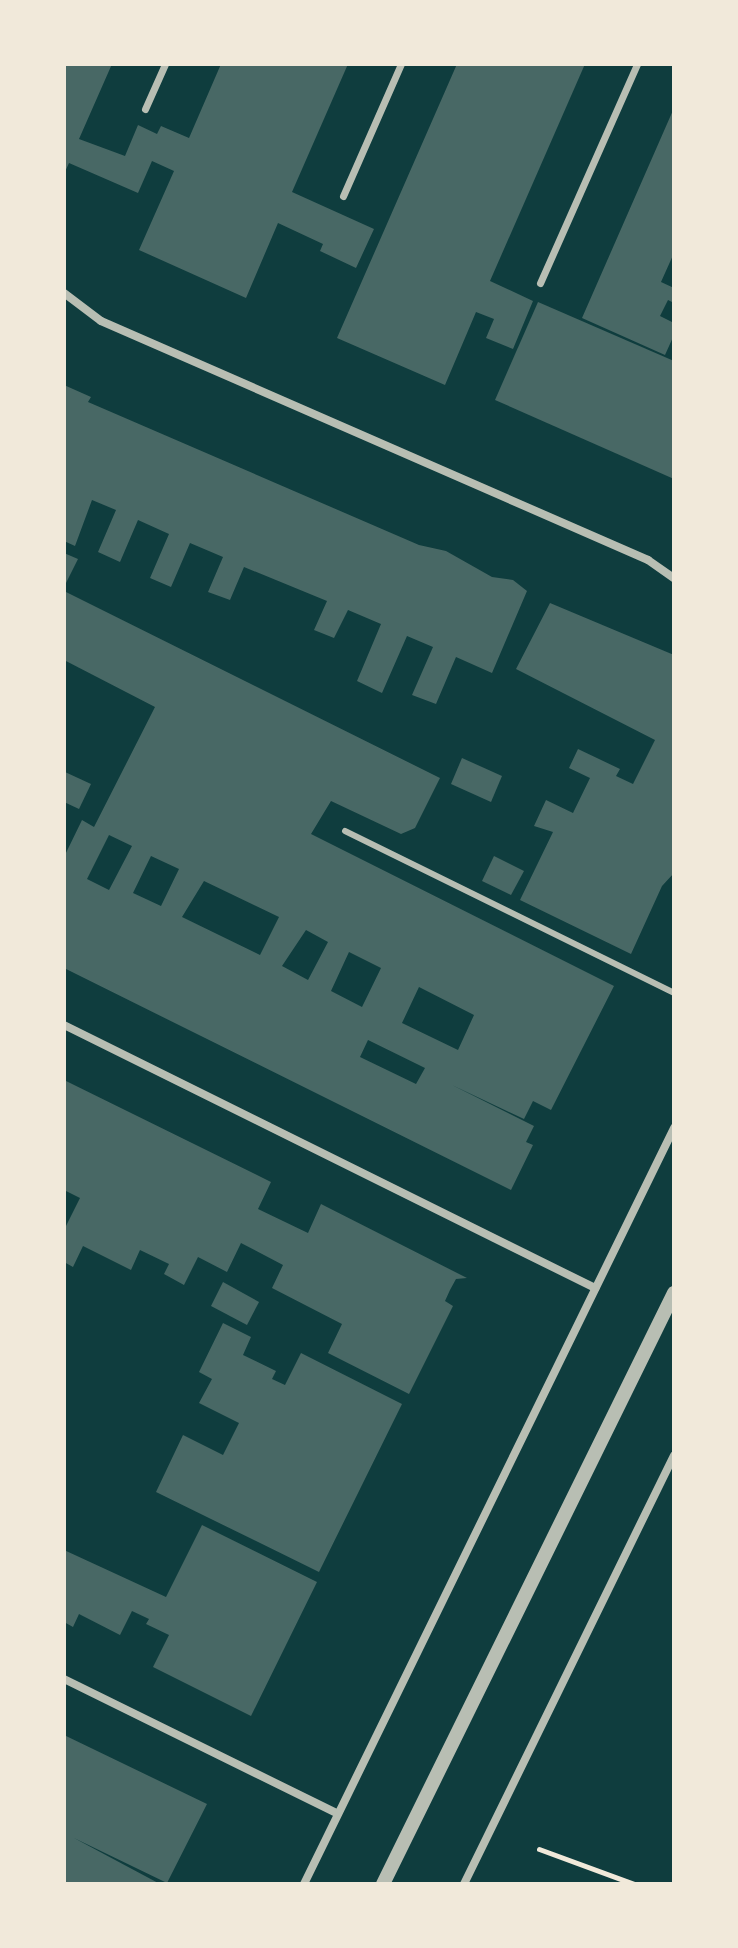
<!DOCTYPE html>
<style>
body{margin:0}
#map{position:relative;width:738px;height:1948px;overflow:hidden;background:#0f3d3e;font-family:"Asap Condensed",sans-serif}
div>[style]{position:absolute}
.building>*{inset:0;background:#486865}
.path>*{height:5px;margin:-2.5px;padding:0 2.5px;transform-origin:2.5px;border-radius:2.5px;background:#f1e9da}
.service>*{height:6px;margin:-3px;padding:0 3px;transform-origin:3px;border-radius:3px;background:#b8beb3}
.pedestrian>*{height:7px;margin:-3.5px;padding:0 3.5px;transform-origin:3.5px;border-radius:3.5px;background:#b8beb3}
.minor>*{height:8px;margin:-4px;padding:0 4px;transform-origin:4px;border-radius:4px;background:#b8beb3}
.tertiary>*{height:14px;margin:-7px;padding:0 7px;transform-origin:7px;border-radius:7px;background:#b8beb3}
span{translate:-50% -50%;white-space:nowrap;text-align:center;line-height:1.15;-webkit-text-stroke:6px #f1e9da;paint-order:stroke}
.frame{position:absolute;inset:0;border:66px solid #f1e9da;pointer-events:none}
</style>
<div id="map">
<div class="building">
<div style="clip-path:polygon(64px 64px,112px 64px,79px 139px,125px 156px,138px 125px,157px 134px,161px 126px,189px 138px,221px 64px,348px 64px,292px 192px,374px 229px,356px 268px,320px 251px,323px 244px,278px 223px,246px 298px,139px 250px,174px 171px,152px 161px,138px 193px,69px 163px,64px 174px)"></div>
<div style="clip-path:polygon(457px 64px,585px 64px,490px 281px,533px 301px,513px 349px,486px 338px,494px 319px,476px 312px,445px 385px,337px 338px)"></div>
<div style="clip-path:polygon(674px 108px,674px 253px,661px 282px,674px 288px,674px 303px,668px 300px,660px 316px,674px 323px,674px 335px,665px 355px,582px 318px)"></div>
<div style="clip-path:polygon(538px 302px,674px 361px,674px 479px,495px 400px)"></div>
<div style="clip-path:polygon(64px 385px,91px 397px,88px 402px,419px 545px,446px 551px,492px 577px,513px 580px,527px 591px,492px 673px,456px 657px,436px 704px,412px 695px,433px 647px,407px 636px,382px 693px,357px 681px,381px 624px,348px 610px,334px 638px,314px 630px,327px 601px,244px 567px,230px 600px,208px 592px,223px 557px,190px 543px,171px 587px,150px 578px,169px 534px,138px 520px,120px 562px,98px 552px,116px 510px,92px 500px,75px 546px,64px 541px)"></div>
<div style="clip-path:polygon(64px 553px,78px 559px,64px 587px)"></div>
<div style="clip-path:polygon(evenodd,64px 591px,440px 778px,415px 828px,401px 834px,331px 801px,311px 834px,614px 986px,551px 1110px,533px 1101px,524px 1119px,452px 1085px,534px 1126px,526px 1142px,533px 1145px,511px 1190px,64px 968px,64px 857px,82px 820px,94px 827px,155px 707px,64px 660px,64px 591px,109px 835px,132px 846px,109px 890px,87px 879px,109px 835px,64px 591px,151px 856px,179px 869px,161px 906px,133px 893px,151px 856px,64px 591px,204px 881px,279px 917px,260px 955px,182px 917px,204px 881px,64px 591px,306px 930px,328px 942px,308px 980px,282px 966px,306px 930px,64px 591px,349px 952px,381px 968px,362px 1007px,331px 991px,349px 952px,64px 591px,419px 987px,474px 1015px,458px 1050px,402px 1023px,419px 987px,64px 591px,368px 1040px,425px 1068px,416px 1084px,360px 1057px,368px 1040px)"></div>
<div style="clip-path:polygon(550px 603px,674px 655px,674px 873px,662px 886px,631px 954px,520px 900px,553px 832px,534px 826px,546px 800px,573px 813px,590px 778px,569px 768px,578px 749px,620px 769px,616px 776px,633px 784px,655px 740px,516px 669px)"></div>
<div style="clip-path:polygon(462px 758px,502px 776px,491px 802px,451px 784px)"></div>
<div style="clip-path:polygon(65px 772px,91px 784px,79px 809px,64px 802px)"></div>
<div style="clip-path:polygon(494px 856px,524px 871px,511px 895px,482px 881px)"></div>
<div style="clip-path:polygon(64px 1080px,271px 1182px,258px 1209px,308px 1233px,321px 1204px,467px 1278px,456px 1279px,450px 1290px,445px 1301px,453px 1306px,409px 1394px,328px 1353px,342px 1324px,272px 1288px,283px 1265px,241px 1243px,227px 1272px,198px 1257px,184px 1285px,164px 1274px,169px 1264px,140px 1250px,131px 1270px,83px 1246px,73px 1267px,64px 1262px,64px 1230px,80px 1198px,64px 1190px)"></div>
<div style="clip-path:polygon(223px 1282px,259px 1302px,247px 1325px,211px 1306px)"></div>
<div style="clip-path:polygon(223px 1323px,251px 1337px,243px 1355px,276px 1371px,272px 1379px,285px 1385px,301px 1353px,402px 1404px,319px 1572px,156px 1492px,183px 1435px,223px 1455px,239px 1423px,199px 1403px,212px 1379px,199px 1372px)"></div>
<div style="clip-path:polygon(202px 1525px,317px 1582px,251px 1716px,153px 1667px,169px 1635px,146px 1624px,149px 1619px,132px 1611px,120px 1635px,79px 1614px,73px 1627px,64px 1622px,64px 1550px,166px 1597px)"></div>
<div style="clip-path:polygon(64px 1735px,207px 1804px,167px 1883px,74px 1838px,160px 1884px,64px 1884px)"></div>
</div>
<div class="path">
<div style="left:539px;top:1849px;width:101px;rotate:20.2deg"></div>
</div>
<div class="service">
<div style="left:345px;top:831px;width:367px;rotate:26.2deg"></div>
</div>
<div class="pedestrian">
<div style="left:145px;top:109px;width:49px;rotate:-66deg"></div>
<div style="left:343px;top:196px;width:144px;rotate:-66.3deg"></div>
<div style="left:540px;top:283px;width:240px;rotate:-66.1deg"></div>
</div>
<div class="minor">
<div style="left:64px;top:293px;width:46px;rotate:37.1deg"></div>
<div style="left:101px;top:321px;width:597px;rotate:23.6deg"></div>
<div style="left:648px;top:560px;width:32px;rotate:35deg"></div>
<div style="left:64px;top:1025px;width:593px;rotate:26.35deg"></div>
<div style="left:64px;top:1679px;width:305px;rotate:26.2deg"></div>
<div style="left:304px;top:1884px;width:842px;rotate:-63.92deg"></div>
<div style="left:464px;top:1884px;width:477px;rotate:-63.9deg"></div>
</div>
<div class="tertiary">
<div style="left:383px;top:1884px;width:659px;rotate:-63.79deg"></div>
</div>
<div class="frame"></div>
</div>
